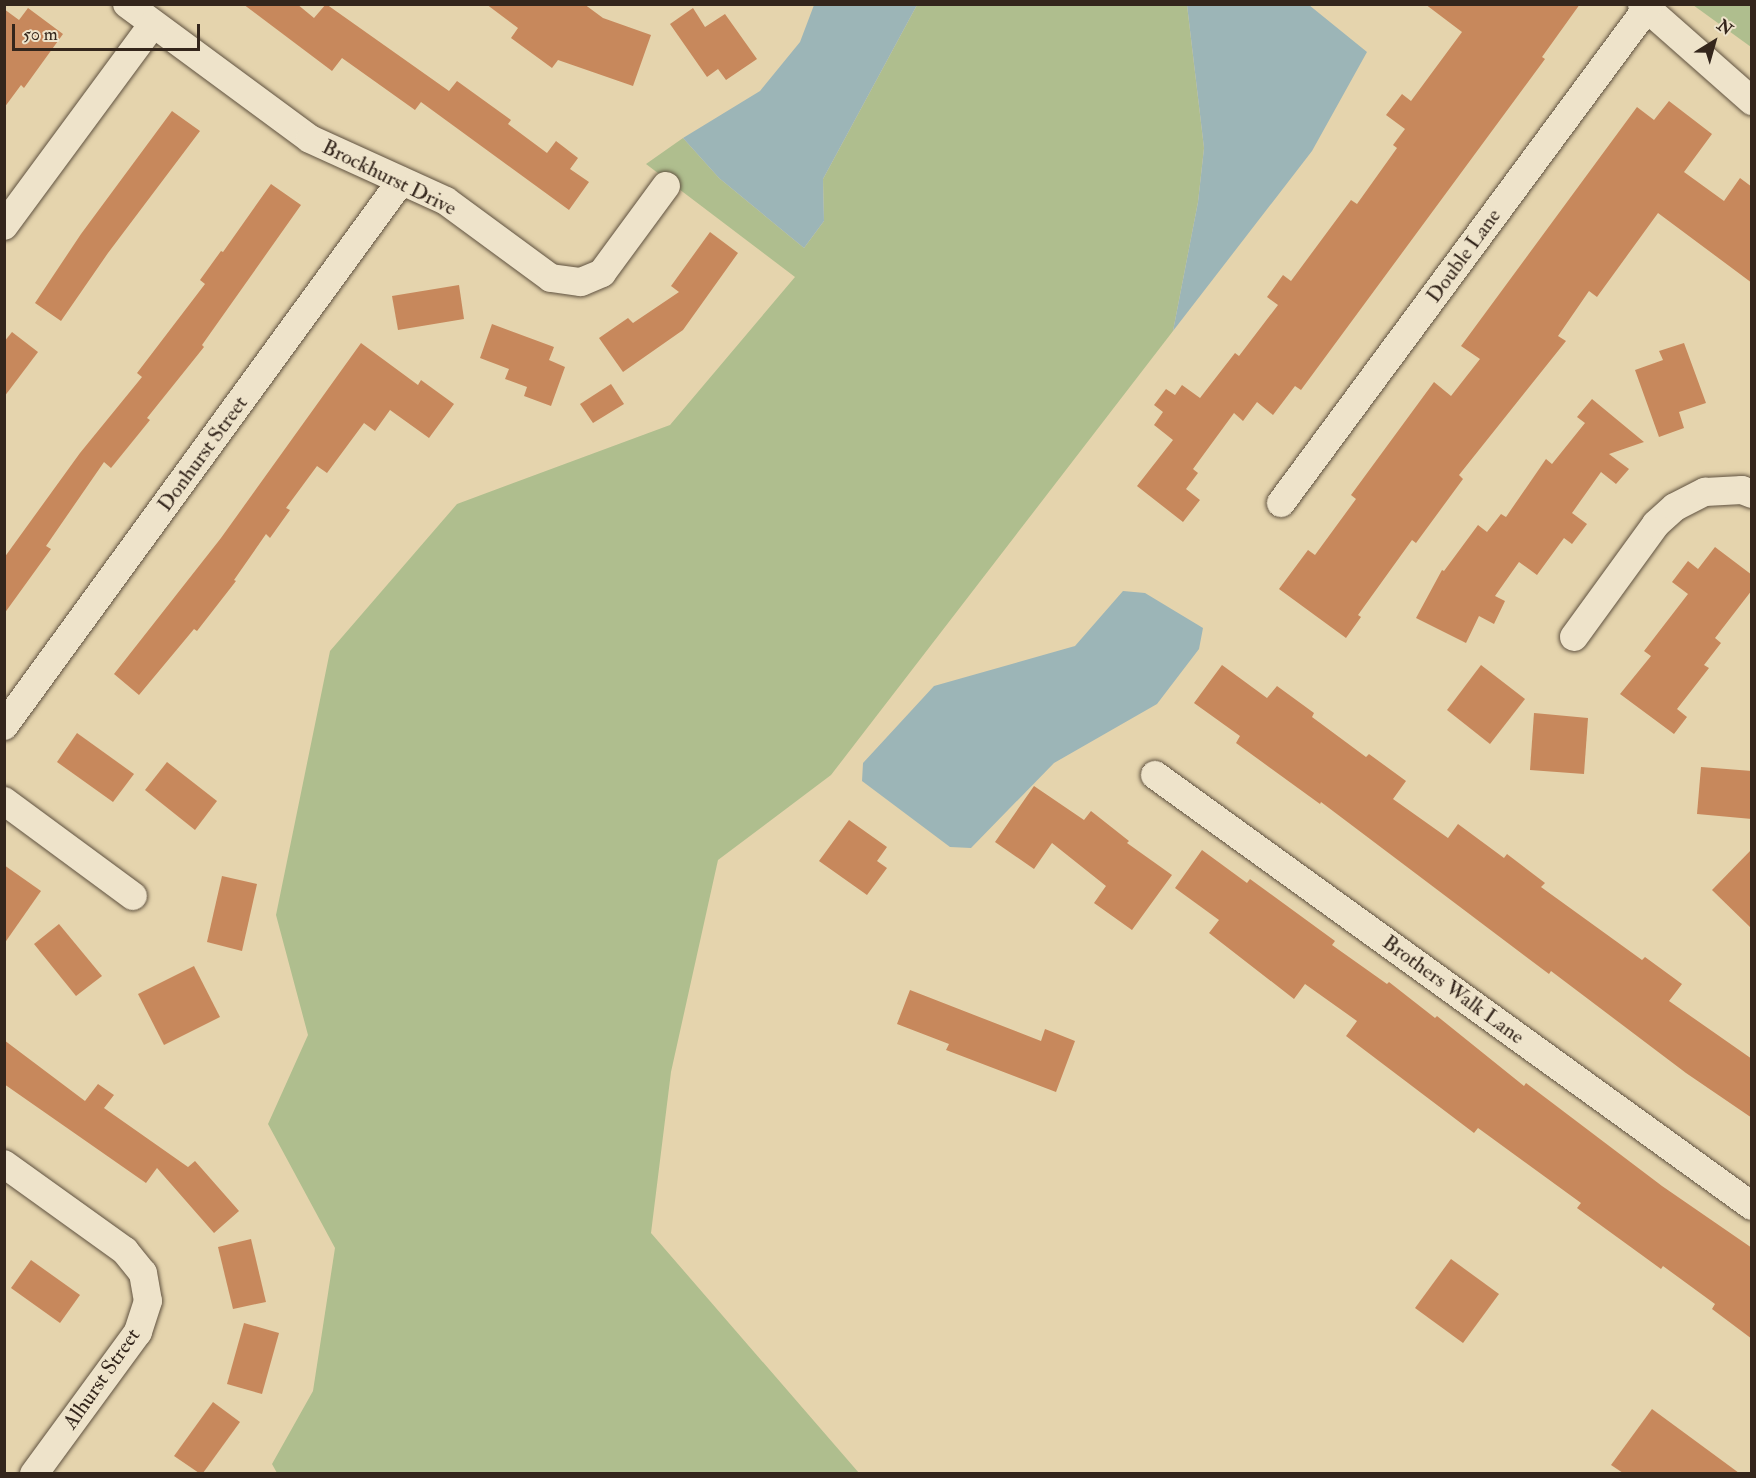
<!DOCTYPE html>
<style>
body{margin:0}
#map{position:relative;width:1756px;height:1478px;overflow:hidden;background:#e5d4ad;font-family:"IM FELL Double Pica",serif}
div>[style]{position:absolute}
.green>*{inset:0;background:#afbe8e}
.water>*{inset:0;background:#9cb5b7}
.building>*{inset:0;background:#c7885c}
.roads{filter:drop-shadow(0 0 2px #605240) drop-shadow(0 0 2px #605240)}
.minor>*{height:28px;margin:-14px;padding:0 14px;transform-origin:14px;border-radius:14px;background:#eee3ca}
span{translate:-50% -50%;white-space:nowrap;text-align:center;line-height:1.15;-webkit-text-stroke:5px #eee3ca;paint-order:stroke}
.street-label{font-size:21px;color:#34261c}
.frame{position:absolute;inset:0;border:6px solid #34261c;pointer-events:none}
.north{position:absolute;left:1684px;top:12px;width:60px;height:60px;-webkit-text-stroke:4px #eee3ca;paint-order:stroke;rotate:37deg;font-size:16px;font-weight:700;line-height:24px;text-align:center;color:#34261c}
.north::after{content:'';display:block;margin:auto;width:21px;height:27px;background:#34261c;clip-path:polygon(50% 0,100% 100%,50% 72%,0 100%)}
.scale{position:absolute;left:12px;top:24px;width:188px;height:27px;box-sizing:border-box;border:3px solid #34261c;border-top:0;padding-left:8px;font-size:18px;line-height:21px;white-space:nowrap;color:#34261c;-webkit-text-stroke:4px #eee3ca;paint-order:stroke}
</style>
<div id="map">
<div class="green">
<div style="clip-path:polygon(917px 5px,1187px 5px,1204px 148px,1198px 202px,1173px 331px,831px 775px,718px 860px,671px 1072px,651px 1233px,859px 1473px,277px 1473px,272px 1464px,313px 1391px,335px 1248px,268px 1124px,308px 1035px,276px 915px,330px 651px,457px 504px,670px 425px,795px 277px,646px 164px,683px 138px,719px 178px,804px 248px,824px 221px,823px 179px)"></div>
<div style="clip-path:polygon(1693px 5px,1751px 5px,1751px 47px)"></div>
</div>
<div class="water">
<div style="clip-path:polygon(814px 5px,917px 5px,823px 179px,824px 221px,804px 248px,719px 178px,683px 138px,760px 91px,800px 42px)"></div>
<div style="clip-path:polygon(1187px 5px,1309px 5px,1367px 52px,1312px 151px,1173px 331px,1198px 202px,1204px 148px)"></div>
<div style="clip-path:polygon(1123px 591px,1145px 593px,1203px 628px,1199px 649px,1157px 704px,1054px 763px,971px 848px,950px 847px,862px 781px,863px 763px,934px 686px,1075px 646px)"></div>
</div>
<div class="building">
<div style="clip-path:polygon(243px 4px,297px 4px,314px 18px,326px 4px,449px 91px,457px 81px,511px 120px,508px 124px,547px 153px,556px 141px,578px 158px,570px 169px,589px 182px,569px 210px,421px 102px,415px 110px,342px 58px,332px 71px)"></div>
<div style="clip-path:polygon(486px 4px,584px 4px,603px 18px,651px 35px,633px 86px,558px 60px,552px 68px,511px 38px,518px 28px)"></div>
<div style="clip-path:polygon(1425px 4px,1580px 4px,1542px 57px,1545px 59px,1301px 390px,1295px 386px,1273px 415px,1257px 402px,1243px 421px,1234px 413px,1193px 469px,1198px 473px,1186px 489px,1200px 500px,1183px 522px,1137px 486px,1173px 440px,1154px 425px,1163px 412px,1154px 405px,1166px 389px,1175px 395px,1182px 385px,1200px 398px,1235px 353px,1239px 356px,1278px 305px,1267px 297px,1283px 275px,1291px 281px,1351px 200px,1357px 204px,1397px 148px,1393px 145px,1405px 129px,1386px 115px,1402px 94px,1411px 101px,1462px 32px)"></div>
<div style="clip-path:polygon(28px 8px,63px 34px,24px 88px,21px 85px,4px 108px,4px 9px,19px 20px)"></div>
<div style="clip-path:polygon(693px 8px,705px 27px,725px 14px,757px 59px,726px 80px,718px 69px,707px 77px,670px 24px)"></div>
<div style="clip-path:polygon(1669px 101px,1712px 134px,1684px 172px,1724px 201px,1740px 178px,1752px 187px,1752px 283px,1658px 213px,1597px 297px,1589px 291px,1558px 336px,1566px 341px,1459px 475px,1463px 479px,1416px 543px,1412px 540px,1358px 615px,1361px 617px,1346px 638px,1279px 589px,1308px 550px,1315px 555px,1356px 499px,1351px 495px,1434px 382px,1451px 396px,1480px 359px,1461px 346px,1637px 107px,1654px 120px)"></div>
<div style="clip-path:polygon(172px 111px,200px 131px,108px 253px,61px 321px,35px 303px,81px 234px)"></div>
<div style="clip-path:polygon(271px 184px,301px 205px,202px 345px,204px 347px,147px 418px,150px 420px,111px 468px,104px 462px,46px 546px,51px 549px,4px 614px,4px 558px,80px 453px,142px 377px,137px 373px,205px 284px,200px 280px,221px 251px,223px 252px)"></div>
<div style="clip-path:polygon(710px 232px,738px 253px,683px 330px,623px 372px,599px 338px,628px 318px,633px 323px,679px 292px,671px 286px)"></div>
<div style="clip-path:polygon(459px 285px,464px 319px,398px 330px,392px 296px)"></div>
<div style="clip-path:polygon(492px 324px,554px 347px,549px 360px,565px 367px,551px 406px,524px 396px,527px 387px,505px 379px,509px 369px,480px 358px)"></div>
<div style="clip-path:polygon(12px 332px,38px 352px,4px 397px,4px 342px)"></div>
<div style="clip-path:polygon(361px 343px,418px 385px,421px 380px,454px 404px,429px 438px,390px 410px,375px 431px,364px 423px,327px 473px,317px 466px,286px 508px,290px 510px,270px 538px,266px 534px,234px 580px,236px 581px,197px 631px,194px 629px,139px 695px,114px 674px,221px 538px)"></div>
<div style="clip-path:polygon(1684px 343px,1706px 403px,1679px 412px,1684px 428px,1659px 437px,1635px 370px,1663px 360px,1659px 351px)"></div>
<div style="clip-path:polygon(611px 384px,624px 404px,593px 423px,580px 404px)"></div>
<div style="clip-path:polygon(1592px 399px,1644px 442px,1609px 454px,1629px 469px,1616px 484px,1601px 472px,1572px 513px,1587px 524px,1572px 544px,1564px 538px,1537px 575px,1519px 562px,1495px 596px,1505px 601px,1494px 624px,1479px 616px,1466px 643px,1416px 618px,1442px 570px,1444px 571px,1478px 525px,1487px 532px,1501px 514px,1506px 517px,1546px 459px,1552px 464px,1585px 423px,1577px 417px)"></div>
<div style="clip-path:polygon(1715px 547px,1752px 575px,1752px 590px,1715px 638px,1721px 643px,1704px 665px,1709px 668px,1677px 709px,1687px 717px,1674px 734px,1620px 694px,1651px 656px,1644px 651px,1688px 594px,1672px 582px,1688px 561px,1698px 569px)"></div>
<div style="clip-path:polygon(1222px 665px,1267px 698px,1277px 686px,1314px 713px,1312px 717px,1366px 757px,1369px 754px,1406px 781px,1393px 799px,1448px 838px,1458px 824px,1504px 858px,1507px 854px,1545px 883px,1541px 887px,1642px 960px,1645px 957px,1682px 984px,1669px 1001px,1752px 1059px,1752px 1118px,1686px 1073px,1551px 971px,1549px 974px,1321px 802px,1320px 804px,1236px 743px,1240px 736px,1194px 703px)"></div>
<div style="clip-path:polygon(1481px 665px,1525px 699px,1490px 744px,1447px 710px)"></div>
<div style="clip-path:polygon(1534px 713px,1588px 718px,1584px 774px,1530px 770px)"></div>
<div style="clip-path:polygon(77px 733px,134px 774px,113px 802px,57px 762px)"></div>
<div style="clip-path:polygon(167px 762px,217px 801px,195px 830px,145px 790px)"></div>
<div style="clip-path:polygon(1701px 767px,1752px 771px,1752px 819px,1697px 814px)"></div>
<div style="clip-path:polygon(1034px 786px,1084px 820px,1091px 811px,1129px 841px,1127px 843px,1172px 875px,1132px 930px,1094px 903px,1106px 886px,1052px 843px,1034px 869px,995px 842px)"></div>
<div style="clip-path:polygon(849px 820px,887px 847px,877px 861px,887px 868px,867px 895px,819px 861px)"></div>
<div style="clip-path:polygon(1752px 849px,1752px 929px,1712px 890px)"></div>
<div style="clip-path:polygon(1202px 850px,1247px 883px,1250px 879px,1335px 941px,1332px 945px,1387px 984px,1389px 982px,1435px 1018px,1437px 1016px,1524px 1086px,1526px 1083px,1662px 1186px,1752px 1248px,1752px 1339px,1712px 1309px,1715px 1304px,1663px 1266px,1661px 1269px,1577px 1208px,1581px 1203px,1478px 1128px,1474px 1133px,1346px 1036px,1357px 1021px,1305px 984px,1294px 999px,1209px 933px,1219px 920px,1175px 888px)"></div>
<div style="clip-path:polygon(4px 865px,41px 891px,4px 944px)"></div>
<div style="clip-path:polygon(222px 876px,257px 884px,242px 951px,207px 942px)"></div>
<div style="clip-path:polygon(59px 924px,102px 976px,76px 996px,34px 944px)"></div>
<div style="clip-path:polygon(194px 966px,220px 1017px,164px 1045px,138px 994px)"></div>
<div style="clip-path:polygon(910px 990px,1041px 1041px,1045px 1029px,1075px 1041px,1056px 1092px,946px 1050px,949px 1044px,897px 1024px)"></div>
<div style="clip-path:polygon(4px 1040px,85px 1101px,98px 1084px,114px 1095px,104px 1108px,188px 1167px,195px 1161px,239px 1211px,214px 1233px,157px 1168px,146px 1183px,4px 1084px)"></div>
<div style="clip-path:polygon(251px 1239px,266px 1302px,233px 1309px,218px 1247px)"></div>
<div style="clip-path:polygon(1451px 1259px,1499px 1294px,1463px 1343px,1415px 1308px)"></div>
<div style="clip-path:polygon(31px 1260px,80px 1295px,60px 1323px,11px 1288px)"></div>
<div style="clip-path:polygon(244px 1323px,279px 1333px,262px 1394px,227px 1384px)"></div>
<div style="clip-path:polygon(213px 1402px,240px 1422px,203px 1473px,199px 1473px,174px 1456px)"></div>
<div style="clip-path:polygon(1652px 1409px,1739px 1473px,1623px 1473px,1611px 1465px)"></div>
</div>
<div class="roads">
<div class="minor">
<div style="left:127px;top:4px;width:227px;rotate:36.4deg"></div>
<div style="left:310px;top:139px;width:149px;rotate:24.5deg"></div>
<div style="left:446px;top:201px;width:130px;rotate:36.3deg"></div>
<div style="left:551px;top:278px;width:30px;rotate:8deg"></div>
<div style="left:581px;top:282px;width:23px;rotate:-23deg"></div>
<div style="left:602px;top:273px;width:108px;rotate:-53.7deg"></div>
<div style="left:1642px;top:4px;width:147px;rotate:41.4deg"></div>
<div style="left:4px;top:226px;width:251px;rotate:-53.6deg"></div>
<div style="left:1281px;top:503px;width:616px;rotate:-53.52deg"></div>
<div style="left:1574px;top:637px;width:140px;rotate:-54deg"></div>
<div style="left:1656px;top:524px;width:25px;rotate:-42deg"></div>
<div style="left:1675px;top:507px;width:34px;rotate:-27deg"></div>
<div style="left:1705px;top:492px;width:37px;rotate:-3deg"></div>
<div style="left:1742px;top:490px;width:11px;rotate:22deg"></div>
<div style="left:4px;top:726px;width:674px;rotate:-53.93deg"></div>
<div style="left:1155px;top:775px;width:736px;rotate:35.83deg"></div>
<div style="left:4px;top:801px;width:160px;rotate:36.4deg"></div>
<div style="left:4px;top:1164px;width:149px;rotate:35.7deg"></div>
<div style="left:125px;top:1251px;width:28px;rotate:51deg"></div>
<div style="left:143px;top:1273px;width:28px;rotate:80deg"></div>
<div style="left:148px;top:1301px;width:33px;rotate:108deg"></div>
<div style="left:138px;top:1332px;width:176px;rotate:126.2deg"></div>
</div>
</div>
<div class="street-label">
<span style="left:389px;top:178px;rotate:26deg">Brockhurst Drive</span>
<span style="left:1464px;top:256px;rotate:-54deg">Double Lane</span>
<span style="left:203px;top:454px;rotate:-54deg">Donhurst Street</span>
<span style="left:1453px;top:990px;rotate:36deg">Brothers Walk Lane</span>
<span style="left:102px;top:1379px;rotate:-55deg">Alhurst Street</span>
</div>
<div class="frame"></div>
<div class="north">N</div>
<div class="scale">50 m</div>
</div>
